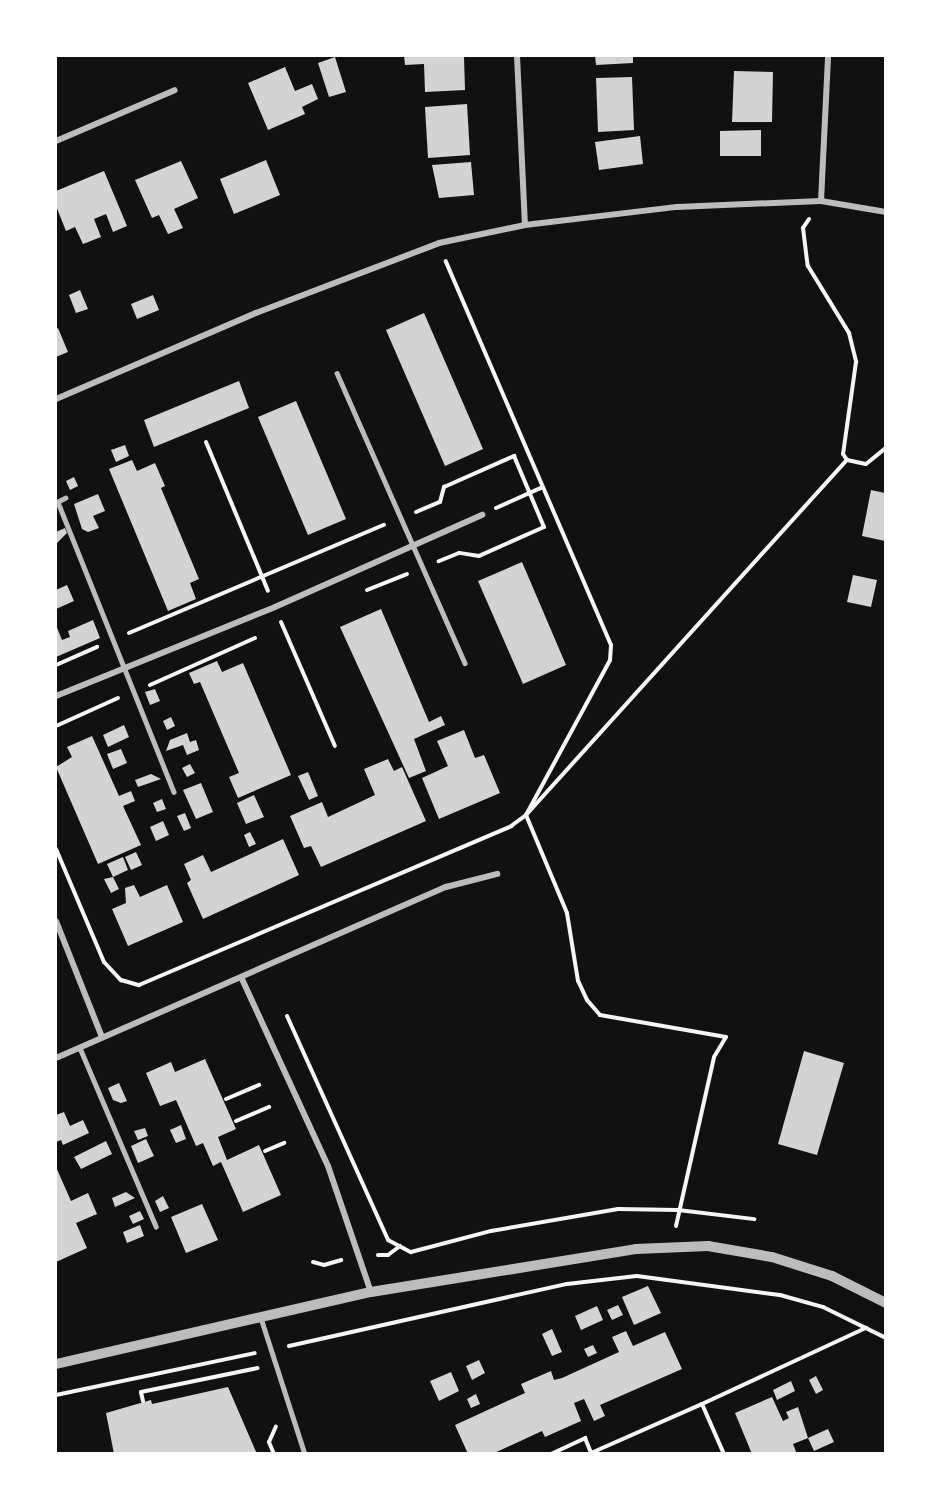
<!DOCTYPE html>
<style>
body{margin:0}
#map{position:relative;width:941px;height:1509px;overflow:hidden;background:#111;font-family:"DejaVu Sans",sans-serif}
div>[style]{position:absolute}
.building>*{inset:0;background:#d3d3d3}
.path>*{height:4px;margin:-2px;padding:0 2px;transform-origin:2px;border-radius:2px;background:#f5f5f5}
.service>*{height:4.5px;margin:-2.25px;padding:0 2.25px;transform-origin:2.25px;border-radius:2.25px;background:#bcbcbc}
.minor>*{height:6px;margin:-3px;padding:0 3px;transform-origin:3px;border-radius:3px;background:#bcbcbc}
.tertiary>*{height:10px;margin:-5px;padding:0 5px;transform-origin:5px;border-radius:5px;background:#bcbcbc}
span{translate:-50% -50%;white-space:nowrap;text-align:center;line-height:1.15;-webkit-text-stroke:4.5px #fff;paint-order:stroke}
.frame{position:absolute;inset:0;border:57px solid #fff;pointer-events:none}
</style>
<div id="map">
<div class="building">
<div style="clip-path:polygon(404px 56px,464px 56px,465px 90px,425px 92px,424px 64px,405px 65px)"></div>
<div style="clip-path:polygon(595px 56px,633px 56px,633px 63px,596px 65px)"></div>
<div style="clip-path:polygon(335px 57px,346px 92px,329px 97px,318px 63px)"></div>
<div style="clip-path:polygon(285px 67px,295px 91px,312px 84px,318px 99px,302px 107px,305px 114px,268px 130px,248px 83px)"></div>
<div style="clip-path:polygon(734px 71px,773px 72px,772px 122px,732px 122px)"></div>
<div style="clip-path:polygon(632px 77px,634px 130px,598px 132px,596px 78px)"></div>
<div style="clip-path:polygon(467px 104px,470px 155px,428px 158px,425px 107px)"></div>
<div style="clip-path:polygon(761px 130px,761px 156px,720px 156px,720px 131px)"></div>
<div style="clip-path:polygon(640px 136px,643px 164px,599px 170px,595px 142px)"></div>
<div style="clip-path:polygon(266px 160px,280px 195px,234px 214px,220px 179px)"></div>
<div style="clip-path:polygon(181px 161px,198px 198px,174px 209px,183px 228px,168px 234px,159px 215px,152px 218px,135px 180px)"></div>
<div style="clip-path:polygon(471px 162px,474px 195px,439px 198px,432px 165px)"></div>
<div style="clip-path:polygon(104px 171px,127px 226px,113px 232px,106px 214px,94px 219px,101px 237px,83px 244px,75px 227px,66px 231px,56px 206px,56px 191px)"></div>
<div style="clip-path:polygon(80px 290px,88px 309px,76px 313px,69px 295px)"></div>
<div style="clip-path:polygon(153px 295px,159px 310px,137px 319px,131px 304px)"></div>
<div style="clip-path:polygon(424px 313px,483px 449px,445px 466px,386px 330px)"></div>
<div style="clip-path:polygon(58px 328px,68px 352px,56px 357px,56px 329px)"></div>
<div style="clip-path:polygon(239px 381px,249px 408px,154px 447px,144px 420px)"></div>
<div style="clip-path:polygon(296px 401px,346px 519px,308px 535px,258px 417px)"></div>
<div style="clip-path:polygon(125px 445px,129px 456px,116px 462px,111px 450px)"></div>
<div style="clip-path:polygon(132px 460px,137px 471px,155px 463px,165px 486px,161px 488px,199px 579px,190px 583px,196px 599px,168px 611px,109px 469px)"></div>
<div style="clip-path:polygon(74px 477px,78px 486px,70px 490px,66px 481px)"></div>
<div style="clip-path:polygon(871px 490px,885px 493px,885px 541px,862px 536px)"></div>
<div style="clip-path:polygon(98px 494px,105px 511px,93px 516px,99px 528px,88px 532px,82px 529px,74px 504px)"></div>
<div style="clip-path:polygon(65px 528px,67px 533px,56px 544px,56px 532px)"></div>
<div style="clip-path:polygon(522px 562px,566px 665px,523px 684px,478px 581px)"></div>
<div style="clip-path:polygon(853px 575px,877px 580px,871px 607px,847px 602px)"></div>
<div style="clip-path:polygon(67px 585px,74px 601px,56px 609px,56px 590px)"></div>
<div style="clip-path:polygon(381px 609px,429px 722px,441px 716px,445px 725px,414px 739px,426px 771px,409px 778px,340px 627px)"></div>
<div style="clip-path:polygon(93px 620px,100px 638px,56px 657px,56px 625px,62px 640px,70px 637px,68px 631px)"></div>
<div style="clip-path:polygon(217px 661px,222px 672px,243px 663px,291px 775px,238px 798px,229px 777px,239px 773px,200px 682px,194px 684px,189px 673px)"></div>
<div style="clip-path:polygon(155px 689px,160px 701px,150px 705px,145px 692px)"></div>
<div style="clip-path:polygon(171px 717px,175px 726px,167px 730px,163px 721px)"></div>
<div style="clip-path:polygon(124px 725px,129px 737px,108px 747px,103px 735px)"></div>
<div style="clip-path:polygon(464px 730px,475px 758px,484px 755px,500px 793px,439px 819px,422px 778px,448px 766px,437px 741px)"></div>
<div style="clip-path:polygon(187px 733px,190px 742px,196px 740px,199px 750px,187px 755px,183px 745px,166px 751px,170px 740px)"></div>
<div style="clip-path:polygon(92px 736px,119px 796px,131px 791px,135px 801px,123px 806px,141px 845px,98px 864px,56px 767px,72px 757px,67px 747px)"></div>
<div style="clip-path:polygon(121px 749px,127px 763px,113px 769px,107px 754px)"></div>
<div style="clip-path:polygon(388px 759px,394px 771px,402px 767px,426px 821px,321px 867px,311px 846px,304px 848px,290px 816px,322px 802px,328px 817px,375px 795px,364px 769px)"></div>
<div style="clip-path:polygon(190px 764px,195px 773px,187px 777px,182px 768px)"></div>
<div style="clip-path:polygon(308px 772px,318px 796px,309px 800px,298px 776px)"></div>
<div style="clip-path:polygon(151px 774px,161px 779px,138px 787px,135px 780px)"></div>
<div style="clip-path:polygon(201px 783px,213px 812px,196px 819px,183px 790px)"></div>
<div style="clip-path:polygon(254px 795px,264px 817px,246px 824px,237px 803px)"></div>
<div style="clip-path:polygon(162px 799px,166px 809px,157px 812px,153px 803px)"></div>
<div style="clip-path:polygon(185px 813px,191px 828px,184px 831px,177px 816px)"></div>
<div style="clip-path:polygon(163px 821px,169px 835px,156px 841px,150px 827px)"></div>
<div style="clip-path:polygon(250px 832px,256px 844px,249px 847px,244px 835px)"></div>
<div style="clip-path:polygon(283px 839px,299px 875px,203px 919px,187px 883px,191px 880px,184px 864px,203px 855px,211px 872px)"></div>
<div style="clip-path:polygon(136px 852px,142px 865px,131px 870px,125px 857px)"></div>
<div style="clip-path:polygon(123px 857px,128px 870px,113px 877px,107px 864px)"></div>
<div style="clip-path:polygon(113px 877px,119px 889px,111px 893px,104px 879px)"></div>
<div style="clip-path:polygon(134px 885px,140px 897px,167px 885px,183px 922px,128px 946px,112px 909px,126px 903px,125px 888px)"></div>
<div style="clip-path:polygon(804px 1051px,844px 1063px,817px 1155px,778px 1144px)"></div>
<div style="clip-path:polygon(205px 1059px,236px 1129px,218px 1137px,227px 1160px,259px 1145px,281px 1195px,243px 1212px,221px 1162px,213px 1166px,203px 1143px,196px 1146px,176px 1100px,160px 1106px,146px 1073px,171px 1062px,175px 1072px)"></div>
<div style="clip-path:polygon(119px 1083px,127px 1101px,121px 1103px,113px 1100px,108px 1088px)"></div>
<div style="clip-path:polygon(64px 1112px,70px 1126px,83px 1120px,89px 1133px,63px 1145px,61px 1140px,56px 1142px,56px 1115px)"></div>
<div style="clip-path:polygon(181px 1125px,186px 1139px,176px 1143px,170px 1130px)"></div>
<div style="clip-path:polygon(145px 1128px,148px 1136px,138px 1140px,134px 1131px)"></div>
<div style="clip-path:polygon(146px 1139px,154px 1156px,138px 1163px,131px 1146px)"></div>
<div style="clip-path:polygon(106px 1141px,112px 1154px,81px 1169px,74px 1157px)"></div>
<div style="clip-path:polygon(56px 1167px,71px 1201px,88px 1193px,97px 1214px,76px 1223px,87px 1248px,56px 1262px)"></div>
<div style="clip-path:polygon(126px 1192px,135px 1198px,115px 1207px,112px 1198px)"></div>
<div style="clip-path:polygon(163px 1196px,169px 1208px,160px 1212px,155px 1201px)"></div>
<div style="clip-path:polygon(202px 1204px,218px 1240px,186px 1253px,171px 1217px)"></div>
<div style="clip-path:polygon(140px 1211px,144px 1219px,133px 1224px,129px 1216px)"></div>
<div style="clip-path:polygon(140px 1225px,144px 1236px,127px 1243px,123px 1232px)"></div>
<div style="clip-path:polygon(648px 1286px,661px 1313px,634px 1325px,622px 1297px)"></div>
<div style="clip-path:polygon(618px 1305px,623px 1315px,612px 1320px,607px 1310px)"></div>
<div style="clip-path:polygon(597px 1306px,603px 1320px,581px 1330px,575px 1316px)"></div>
<div style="clip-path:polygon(552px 1329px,562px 1352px,552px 1356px,542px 1334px)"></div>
<div style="clip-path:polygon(626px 1331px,633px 1346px,665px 1332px,682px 1369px,600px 1405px,605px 1416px,594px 1421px,584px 1399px,574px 1403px,581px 1421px,545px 1437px,542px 1431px,492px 1454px,468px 1454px,455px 1425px,525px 1393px,521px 1384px,551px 1371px,554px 1380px,562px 1378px,619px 1352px,612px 1337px)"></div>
<div style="clip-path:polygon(593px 1345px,597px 1353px,588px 1357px,584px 1349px)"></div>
<div style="clip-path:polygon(479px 1360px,485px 1373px,472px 1380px,466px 1366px)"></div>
<div style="clip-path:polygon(451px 1372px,459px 1391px,439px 1401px,430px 1381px)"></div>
<div style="clip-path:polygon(816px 1376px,823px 1390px,816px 1394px,809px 1380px)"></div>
<div style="clip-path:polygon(791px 1381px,795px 1391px,777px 1400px,773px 1390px)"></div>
<div style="clip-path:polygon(228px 1387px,257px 1454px,114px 1454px,106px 1413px,151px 1400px,152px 1404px)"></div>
<div style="clip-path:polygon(476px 1394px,480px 1404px,471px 1408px,467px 1399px)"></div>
<div style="clip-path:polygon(772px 1397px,783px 1421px,789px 1418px,786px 1412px,798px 1407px,808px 1438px,793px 1444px,797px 1454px,752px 1454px,735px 1413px)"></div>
<div style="clip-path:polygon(828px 1429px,834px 1442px,814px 1451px,808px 1438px)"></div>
</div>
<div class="path">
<div style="left:809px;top:219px;width:11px;rotate:124deg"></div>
<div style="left:803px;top:228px;width:38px;rotate:83deg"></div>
<div style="left:808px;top:266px;width:79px;rotate:58.5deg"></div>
<div style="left:849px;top:333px;width:30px;rotate:76deg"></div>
<div style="left:856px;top:362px;width:93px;rotate:98deg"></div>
<div style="left:843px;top:454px;width:7px;rotate:56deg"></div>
<div style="left:847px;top:460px;width:19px;rotate:12deg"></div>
<div style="left:866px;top:464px;width:26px;rotate:-39deg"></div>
<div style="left:206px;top:442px;width:161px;rotate:67.4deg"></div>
<div style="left:496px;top:508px;width:51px;rotate:-24.1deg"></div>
<div style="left:416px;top:512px;width:26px;rotate:-23deg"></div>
<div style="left:440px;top:502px;width:16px;rotate:-75deg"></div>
<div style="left:444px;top:487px;width:77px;rotate:-23.9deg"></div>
<div style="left:514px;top:456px;width:77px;rotate:67.1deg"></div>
<div style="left:544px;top:527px;width:71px;rotate:156deg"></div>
<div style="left:479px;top:556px;width:20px;rotate:-171deg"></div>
<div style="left:459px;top:553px;width:22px;rotate:158deg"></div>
<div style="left:367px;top:590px;width:43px;rotate:-21.8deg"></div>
<div style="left:281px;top:622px;width:135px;rotate:66.5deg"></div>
<div style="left:129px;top:633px;width:277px;rotate:-23deg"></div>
<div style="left:56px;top:665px;width:45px;rotate:-23.7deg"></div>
<div style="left:150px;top:685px;width:115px;rotate:-24.1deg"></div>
<div style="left:56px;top:726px;width:68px;rotate:-24.3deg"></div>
<div style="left:56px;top:849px;width:123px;rotate:67deg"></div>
<div style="left:104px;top:962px;width:25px;rotate:47deg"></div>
<div style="left:121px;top:980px;width:19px;rotate:16deg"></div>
<div style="left:139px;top:985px;width:405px;rotate:-23.1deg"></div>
<div style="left:511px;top:826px;width:19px;rotate:-36deg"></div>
<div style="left:526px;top:815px;width:176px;rotate:-61.5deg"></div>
<div style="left:610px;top:660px;width:15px;rotate:-86deg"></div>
<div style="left:611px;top:645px;width:418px;rotate:-113.3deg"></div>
<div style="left:287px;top:1016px;width:246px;rotate:65.7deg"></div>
<div style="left:388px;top:1240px;width:26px;rotate:28deg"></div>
<div style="left:411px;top:1252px;width:83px;rotate:-14.7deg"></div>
<div style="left:491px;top:1231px;width:129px;rotate:-9.8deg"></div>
<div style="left:618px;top:1209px;width:60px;rotate:1deg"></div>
<div style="left:678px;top:1210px;width:77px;rotate:6.8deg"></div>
<div style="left:226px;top:1099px;width:36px;rotate:-23deg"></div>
<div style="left:236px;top:1121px;width:36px;rotate:-23deg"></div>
<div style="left:265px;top:1151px;width:21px;rotate:-23deg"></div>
<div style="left:676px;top:1226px;width:173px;rotate:-77.3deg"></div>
<div style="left:714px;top:1057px;width:23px;rotate:-59deg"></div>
<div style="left:726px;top:1037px;width:128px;rotate:-170.1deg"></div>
<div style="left:600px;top:1015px;width:20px;rotate:-131deg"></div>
<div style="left:587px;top:1000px;width:21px;rotate:-115deg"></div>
<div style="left:578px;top:981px;width:69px;rotate:-99.2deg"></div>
<div style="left:567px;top:913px;width:106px;rotate:-112.7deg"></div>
<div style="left:526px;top:815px;width:479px;rotate:-47.9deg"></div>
<div style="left:378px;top:1255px;width:10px"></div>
<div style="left:388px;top:1255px;width:15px;rotate:-37deg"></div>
<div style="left:313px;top:1262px;width:11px;rotate:15deg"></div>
<div style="left:324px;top:1265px;width:18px;rotate:-16deg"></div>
<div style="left:289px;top:1346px;width:285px;rotate:-12.6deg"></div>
<div style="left:567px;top:1284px;width:70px;rotate:-6.5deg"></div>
<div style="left:637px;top:1276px;width:144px;rotate:7.6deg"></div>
<div style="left:780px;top:1295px;width:45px;rotate:15.6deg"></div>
<div style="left:823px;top:1307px;width:70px;rotate:26.2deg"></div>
<div style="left:56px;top:1395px;width:203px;rotate:-11.9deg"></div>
<div style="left:143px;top:1401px;width:9px;rotate:-103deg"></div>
<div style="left:141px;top:1392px;width:119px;rotate:-11.6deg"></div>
<div style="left:702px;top:1404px;width:181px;rotate:-24.9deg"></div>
<div style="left:274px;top:1454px;width:13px;rotate:-113deg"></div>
<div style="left:269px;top:1442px;width:17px;rotate:-66deg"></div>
<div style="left:551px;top:1454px;width:38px;rotate:-25deg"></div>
<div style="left:585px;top:1438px;width:16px;rotate:68deg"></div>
<div style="left:591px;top:1453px;width:121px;rotate:-23.8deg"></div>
<div style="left:702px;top:1404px;width:55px;rotate:66.3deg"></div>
</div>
<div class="service">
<div style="left:337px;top:373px;width:317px;rotate:66.2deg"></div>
<div style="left:66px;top:498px;width:9px;rotate:153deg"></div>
<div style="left:58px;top:502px;width:312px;rotate:68.2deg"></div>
<div style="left:80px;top:1048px;width:194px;rotate:66.9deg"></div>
<div style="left:261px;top:1318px;width:143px;rotate:72.1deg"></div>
</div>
<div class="minor">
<div style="left:517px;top:56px;width:169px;rotate:87.3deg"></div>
<div style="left:56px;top:141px;width:129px;rotate:-23.2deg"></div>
<div style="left:821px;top:201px;width:145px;rotate:-87.2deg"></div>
<div style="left:56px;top:399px;width:218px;rotate:-23.3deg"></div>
<div style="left:256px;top:313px;width:196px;rotate:-20.9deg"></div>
<div style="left:439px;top:243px;width:88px;rotate:-11.8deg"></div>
<div style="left:525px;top:225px;width:153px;rotate:-6.8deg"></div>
<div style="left:677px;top:207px;width:144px;rotate:-2.4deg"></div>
<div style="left:821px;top:201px;width:66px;rotate:9.6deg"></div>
<div style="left:56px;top:696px;width:236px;rotate:-22.1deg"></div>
<div style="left:275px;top:607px;width:227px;rotate:-24deg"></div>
<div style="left:56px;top:921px;width:125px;rotate:68.4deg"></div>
<div style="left:242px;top:979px;width:206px;rotate:65.3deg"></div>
<div style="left:328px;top:1166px;width:133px;rotate:71.2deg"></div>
<div style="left:56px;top:1058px;width:426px;rotate:-23.7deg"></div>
<div style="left:446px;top:887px;width:53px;rotate:-14.3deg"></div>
</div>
<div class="tertiary">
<div style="left:56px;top:1364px;width:323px;rotate:-12.9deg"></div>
<div style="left:371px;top:1292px;width:268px;rotate:-9.2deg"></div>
<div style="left:636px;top:1249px;width:72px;rotate:-2.4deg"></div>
<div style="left:708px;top:1246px;width:65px;rotate:9.8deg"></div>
<div style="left:772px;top:1257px;width:63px;rotate:17.6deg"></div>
<div style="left:832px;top:1276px;width:60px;rotate:26.6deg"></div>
</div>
<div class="frame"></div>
</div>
